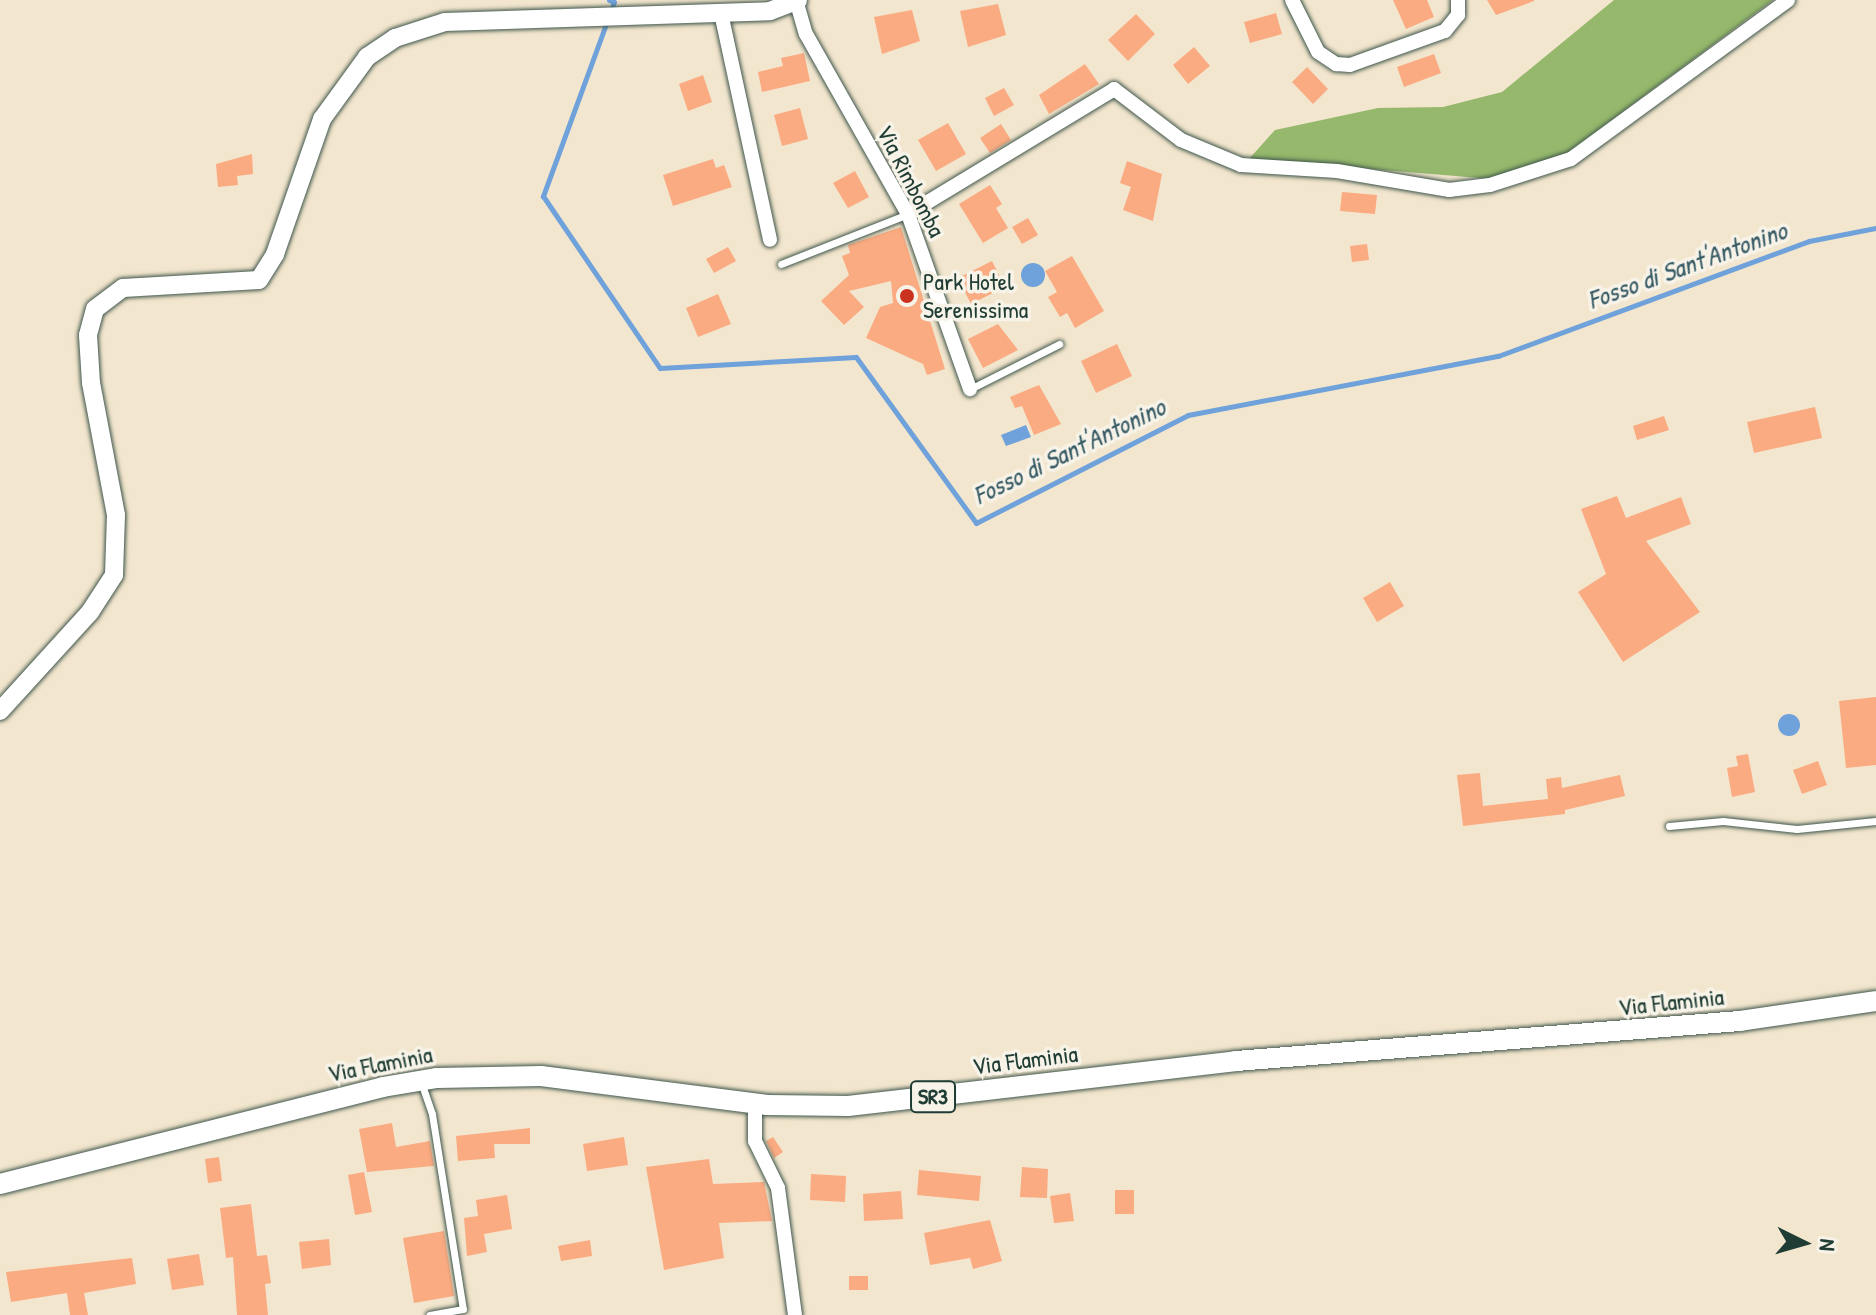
<!DOCTYPE html>
<style>
body{margin:0}
#map{position:relative;width:1876px;height:1315px;overflow:hidden;background:#f3e6ce;font-family:"Patrick Hand",sans-serif}
div>[style]{position:absolute}
.forest>*{inset:0;background:#95b86c}
.water>*{inset:0;background:#6fa1da}
.round{border-radius:50%}
.stream>*{height:5px;margin:-2.5px;padding:0 2.5px;transform-origin:2.5px;border-radius:2.5px;background:#6fa1da}
.building>*{inset:0;background:#faab82}
.roads{filter:drop-shadow(0 0 2px #3f564b) drop-shadow(0 0 2px #3f564b)}
.lane>*{height:7px;margin:-3.5px;padding:0 3.5px;transform-origin:3.5px;border-radius:3.5px;background:#fff}
.street>*{height:14px;margin:-7px;padding:0 7px;transform-origin:7px;border-radius:7px;background:#fff}
.secondary>*{height:18px;margin:-9px;padding:0 9px;transform-origin:9px;border-radius:9px;background:#fff}
.primary>*{height:20px;margin:-10px;padding:0 10px;transform-origin:10px;border-radius:10px;background:#fff}
.dots>*{width:22px;height:22px;translate:-50% -50%;box-sizing:border-box;border:4px solid #f7f3e8;border-radius:50%}
span{translate:-50% -50%;white-space:nowrap;text-align:center;line-height:1.15;-webkit-text-stroke:7px #f7f3e8;paint-order:stroke}
.shield-label span{padding:2px 6px;background:#f7f3e8;border:2px solid;border-radius:6px;-webkit-text-stroke-width:0}
.shield-label{font-size:22px;color:#1f3d34;font-weight:700}
.street-label{font-size:24px;color:#1f3d34}
.poi-label{font-size:24px;color:#1f3d34}
.left{translate:0 -50%;text-align:left}
.water-label{font-size:26px;color:#375b66;font-style:italic}
.north{position:absolute;left:1764px;top:1203px;width:80px;height:80px;-webkit-text-stroke:6px #f7f3e8;paint-order:stroke;rotate:95deg;font-size:22px;font-weight:700;line-height:32px;text-align:center;color:#1f3d34}
.north::after{content:'';display:block;margin:auto;width:28px;height:36px;background:#1f3d34;clip-path:polygon(50% 0,100% 100%,50% 72%,0 100%)}
</style>
<div id="map">
<div class="forest">
<div style="clip-path:polygon(1614px 0,1773px 0,1563px 156px,1492px 179px,1249px 159px,1275px 130px,1378px 108px,1443px 107px,1502px 92px)"></div>
</div>
<div class="water">
<div class="round" style="left:1021px;top:263px;width:24px;height:24px"></div>
<div style="clip-path:polygon(1026px 425px,1031px 437px,1006px 446px,1001px 435px)"></div>
<div class="round" style="left:1778px;top:714px;width:22px;height:22px"></div>
</div>
<div class="stream">
<div style="left:609px;top:0;width:5px;rotate:22deg"></div>
<div style="left:614px;top:2px;width:207px;rotate:110.1deg"></div>
<div style="left:543px;top:196px;width:208px;rotate:55.8deg"></div>
<div style="left:660px;top:368px;width:196px;rotate:-3.2deg"></div>
<div style="left:856px;top:357px;width:205px;rotate:54.1deg"></div>
<div style="left:976px;top:523px;width:238px;rotate:-27deg"></div>
<div style="left:1188px;top:415px;width:316px;rotate:-10.8deg"></div>
<div style="left:1498px;top:356px;width:332px;rotate:-20.3deg"></div>
<div style="left:1809px;top:241px;width:68px;rotate:-11deg"></div>
</div>
<div class="building">
<div style="clip-path:polygon(1393px 0,1427px 0,1434px 17px,1406px 29px)"></div>
<div style="clip-path:polygon(1487px 0,1534px 0,1534px 1px,1496px 15px)"></div>
<div style="clip-path:polygon(998px 4px,1006px 35px,968px 47px,960px 11px)"></div>
<div style="clip-path:polygon(912px 10px,920px 41px,882px 54px,874px 17px)"></div>
<div style="clip-path:polygon(1276px 13px,1282px 34px,1250px 43px,1244px 22px)"></div>
<div style="clip-path:polygon(1136px 14px,1155px 34px,1128px 61px,1108px 40px)"></div>
<div style="clip-path:polygon(1194px 47px,1210px 66px,1188px 84px,1173px 65px)"></div>
<div style="clip-path:polygon(804px 53px,810px 81px,762px 92px,758px 72px,783px 66px,781px 58px)"></div>
<div style="clip-path:polygon(1434px 54px,1441px 73px,1404px 87px,1397px 67px)"></div>
<div style="clip-path:polygon(1085px 64px,1099px 84px,1049px 114px,1039px 95px)"></div>
<div style="clip-path:polygon(1307px 67px,1328px 89px,1313px 104px,1292px 82px)"></div>
<div style="clip-path:polygon(703px 75px,712px 102px,688px 111px,679px 84px)"></div>
<div style="clip-path:polygon(1004px 88px,1014px 105px,994px 116px,985px 98px)"></div>
<div style="clip-path:polygon(800px 108px,808px 139px,782px 146px,774px 115px)"></div>
<div style="clip-path:polygon(948px 123px,966px 154px,936px 171px,918px 140px)"></div>
<div style="clip-path:polygon(1001px 124px,1011px 140px,990px 153px,980px 138px)"></div>
<div style="clip-path:polygon(252px 154px,253px 174px,237px 176px,238px 185px,218px 187px,216px 164px)"></div>
<div style="clip-path:polygon(713px 159px,716px 168px,724px 165px,732px 187px,673px 206px,663px 175px)"></div>
<div style="clip-path:polygon(1127px 161px,1162px 174px,1153px 221px,1123px 210px,1131px 187px,1120px 183px)"></div>
<div style="clip-path:polygon(855px 171px,869px 197px,848px 208px,833px 183px)"></div>
<div style="clip-path:polygon(990px 185px,1002px 204px,996px 208px,1008px 228px,983px 243px,959px 204px)"></div>
<div style="clip-path:polygon(1342px 192px,1377px 195px,1375px 214px,1340px 211px)"></div>
<div style="clip-path:polygon(1028px 218px,1038px 235px,1022px 244px,1012px 227px)"></div>
<div style="clip-path:polygon(901px 227px,945px 369px,927px 375px,923px 364px,866px 338px,880px 307px,893px 303px,891px 281px,849px 291px,864px 307px,844px 325px,821px 301px,849px 275px,842px 256px,850px 253px,848px 245px)"></div>
<div style="clip-path:polygon(1367px 244px,1369px 260px,1352px 262px,1350px 246px)"></div>
<div style="clip-path:polygon(728px 247px,736px 261px,714px 273px,706px 259px)"></div>
<div style="clip-path:polygon(1072px 256px,1104px 311px,1075px 328px,1067px 313px,1060px 317px,1048px 297px,1057px 292px,1045px 271px)"></div>
<div style="clip-path:polygon(992px 261px,1005px 287px,971px 304px,958px 278px)"></div>
<div style="clip-path:polygon(718px 294px,731px 324px,698px 337px,686px 308px)"></div>
<div style="clip-path:polygon(998px 324px,1018px 350px,983px 368px,968px 339px)"></div>
<div style="clip-path:polygon(1117px 344px,1132px 376px,1096px 393px,1081px 361px)"></div>
<div style="clip-path:polygon(1039px 385px,1061px 424px,1034px 435px,1022px 406px,1015px 408px,1010px 397px)"></div>
<div style="clip-path:polygon(1815px 407px,1822px 438px,1754px 453px,1747px 422px)"></div>
<div style="clip-path:polygon(1664px 416px,1669px 430px,1637px 440px,1633px 426px)"></div>
<div style="clip-path:polygon(1617px 496px,1626px 518px,1681px 497px,1691px 524px,1646px 541px,1700px 612px,1623px 662px,1578px 592px,1606px 574px,1581px 509px)"></div>
<div style="clip-path:polygon(1390px 582px,1404px 606px,1377px 622px,1363px 598px)"></div>
<div style="clip-path:polygon(1876px 697px,1876px 765px,1846px 768px,1839px 701px)"></div>
<div style="clip-path:polygon(1748px 754px,1755px 792px,1732px 797px,1727px 768px,1738px 766px,1736px 756px)"></div>
<div style="clip-path:polygon(1818px 761px,1827px 785px,1802px 794px,1793px 770px)"></div>
<div style="clip-path:polygon(1480px 773px,1483px 806px,1548px 799px,1546px 779px,1561px 777px,1562px 788px,1620px 775px,1625px 796px,1565px 810px,1565px 814px,1463px 826px,1457px 775px)"></div>
<div style="clip-path:polygon(392px 1123px,396px 1147px,430px 1141px,434px 1166px,367px 1172px,359px 1129px)"></div>
<div style="clip-path:polygon(530px 1128px,530px 1144px,494px 1144px,495px 1158px,458px 1161px,456px 1136px)"></div>
<div style="clip-path:polygon(624px 1137px,628px 1165px,587px 1171px,583px 1144px)"></div>
<div style="clip-path:polygon(773px 1137px,783px 1152px,774px 1158px,766px 1141px)"></div>
<div style="clip-path:polygon(219px 1157px,222px 1181px,208px 1183px,205px 1159px)"></div>
<div style="clip-path:polygon(709px 1159px,713px 1184px,764px 1182px,772px 1221px,719px 1223px,724px 1258px,664px 1270px,646px 1167px)"></div>
<div style="clip-path:polygon(1022px 1167px,1048px 1169px,1047px 1198px,1020px 1197px)"></div>
<div style="clip-path:polygon(919px 1170px,981px 1176px,979px 1201px,917px 1195px)"></div>
<div style="clip-path:polygon(364px 1172px,372px 1212px,355px 1215px,348px 1175px)"></div>
<div style="clip-path:polygon(811px 1174px,846px 1176px,845px 1202px,810px 1200px)"></div>
<div style="clip-path:polygon(1115px 1190px,1134px 1190px,1134px 1214px,1115px 1214px)"></div>
<div style="clip-path:polygon(901px 1191px,903px 1219px,864px 1221px,863px 1194px)"></div>
<div style="clip-path:polygon(1070px 1193px,1074px 1221px,1054px 1223px,1050px 1196px)"></div>
<div style="clip-path:polygon(507px 1195px,512px 1229px,484px 1234px,487px 1252px,467px 1256px,464px 1218px,478px 1216px,476px 1200px)"></div>
<div style="clip-path:polygon(251px 1204px,257px 1256px,267px 1255px,271px 1283px,265px 1284px,268px 1315px,237px 1315px,233px 1257px,226px 1258px,220px 1208px)"></div>
<div style="clip-path:polygon(990px 1220px,1002px 1261px,973px 1269px,970px 1258px,930px 1265px,924px 1233px)"></div>
<div style="clip-path:polygon(444px 1231px,454px 1296px,414px 1303px,403px 1238px)"></div>
<div style="clip-path:polygon(329px 1239px,331px 1265px,302px 1269px,299px 1242px)"></div>
<div style="clip-path:polygon(590px 1240px,592px 1256px,561px 1261px,558px 1246px)"></div>
<div style="clip-path:polygon(199px 1254px,204px 1285px,172px 1290px,167px 1259px)"></div>
<div style="clip-path:polygon(132px 1258px,136px 1284px,84px 1293px,88px 1315px,70px 1315px,67px 1293px,11px 1302px,6px 1272px)"></div>
<div style="clip-path:polygon(849px 1276px,868px 1276px,868px 1290px,849px 1290px)"></div>
</div>
<div class="roads">
<div class="lane">
<div style="left:781px;top:264px;width:136px;rotate:-21.5deg"></div>
<div style="left:970px;top:389px;width:100px;rotate:-26.8deg"></div>
<div style="left:1669px;top:826px;width:54px;rotate:-5.3deg"></div>
<div style="left:1723px;top:821px;width:74px;rotate:6.2deg"></div>
<div style="left:1797px;top:829px;width:79px;rotate:-5.8deg"></div>
<div style="left:421px;top:1082px;width:34px;rotate:71deg"></div>
<div style="left:432px;top:1114px;width:197px;rotate:81deg"></div>
<div style="left:463px;top:1309px;width:34px;rotate:170deg"></div>
</div>
<div class="street">
<div style="left:796px;top:0;width:35px;rotate:74deg"></div>
<div style="left:806px;top:34px;width:207px;rotate:60.5deg"></div>
<div style="left:908px;top:214px;width:186px;rotate:70.5deg"></div>
<div style="left:1292px;top:0;width:58px;rotate:63.4deg"></div>
<div style="left:1318px;top:52px;width:22px;rotate:34deg"></div>
<div style="left:1336px;top:64px;width:14px;rotate:4deg"></div>
<div style="left:1350px;top:65px;width:101px;rotate:-19.7deg"></div>
<div style="left:1445px;top:31px;width:21px;rotate:-51deg"></div>
<div style="left:1458px;top:15px;width:15px;rotate:-90deg"></div>
<div style="left:721px;top:13px;width:232px;rotate:77.8deg"></div>
<div style="left:908px;top:214px;width:241px;rotate:-31.2deg"></div>
<div style="left:1114px;top:89px;width:84px;rotate:37.3deg"></div>
<div style="left:1181px;top:140px;width:65px;rotate:22.6deg"></div>
<div style="left:1241px;top:165px;width:96px;rotate:3.6deg"></div>
<div style="left:1337px;top:171px;width:114px;rotate:9.6deg"></div>
<div style="left:1449px;top:190px;width:41px;rotate:-7deg"></div>
<div style="left:1490px;top:185px;width:85px;rotate:-17.8deg"></div>
<div style="left:1571px;top:159px;width:269px;rotate:-36.2deg"></div>
<div style="left:755px;top:1104px;width:37px;rotate:90deg"></div>
<div style="left:755px;top:1141px;width:52px;rotate:63.9deg"></div>
<div style="left:778px;top:1188px;width:128px;rotate:82.4deg"></div>
</div>
<div class="secondary">
<div style="left:0;top:711px;width:134px;rotate:-47.7deg"></div>
<div style="left:90px;top:612px;width:44px;rotate:-57deg"></div>
<div style="left:114px;top:575px;width:60px;rotate:-88.1deg"></div>
<div style="left:116px;top:515px;width:134px;rotate:-100.7deg"></div>
<div style="left:91px;top:383px;width:48px;rotate:-93.6deg"></div>
<div style="left:88px;top:335px;width:27px;rotate:-75deg"></div>
<div style="left:95px;top:309px;width:35px;rotate:-37deg"></div>
<div style="left:123px;top:288px;width:136px;rotate:-3.4deg"></div>
<div style="left:259px;top:280px;width:31px;rotate:-58deg"></div>
<div style="left:275px;top:254px;width:143px;rotate:-70.8deg"></div>
<div style="left:322px;top:119px;width:77px;rotate:-54deg"></div>
<div style="left:367px;top:57px;width:34px;rotate:-34deg"></div>
<div style="left:395px;top:38px;width:52px;rotate:-17.7deg"></div>
<div style="left:445px;top:22px;width:325px;rotate:-1.9deg"></div>
<div style="left:770px;top:11px;width:30px;rotate:-21deg"></div>
</div>
<div class="primary">
<div style="left:0;top:1184px;width:395px;rotate:-14.2deg"></div>
<div style="left:383px;top:1087px;width:55px;rotate:-9.5deg"></div>
<div style="left:437px;top:1078px;width:104px;rotate:-1.1deg"></div>
<div style="left:541px;top:1076px;width:228px;rotate:7.3deg"></div>
<div style="left:767px;top:1105px;width:81px;rotate:0.7deg"></div>
<div style="left:848px;top:1106px;width:391px;rotate:-6.6deg"></div>
<div style="left:1236px;top:1061px;width:506px;rotate:-4.54deg"></div>
<div style="left:1740px;top:1021px;width:137px;rotate:-8.4deg"></div>
</div>
</div>
<div class="dots">
<div style="left:907px;top:296px;background:#c8321e"></div>
</div>
<div class="shield-label">
<span style="left:933px;top:1097px">SR3</span>
</div>
<div class="street-label">
<span style="left:911px;top:181px;rotate:63deg">Via Rimbomba</span>
<span style="left:1671px;top:1002px;rotate:-6deg">Via Flaminia</span>
<span style="left:1025px;top:1060px;rotate:-7deg">Via Flaminia</span>
<span style="left:380px;top:1064px;rotate:-11deg">Via Flaminia</span>
</div>
<div class="poi-label">
<span class="left" style="left:923px;top:296px">Park Hotel<br>Serenissima</span>
</div>
<div class="water-label">
<span style="left:1687px;top:265px;rotate:-20deg">Fosso di Sant'Antonino</span>
<span style="left:1069px;top:451px;rotate:-26deg">Fosso di Sant'Antonino</span>
</div>
<div class="north">N</div>
</div>
